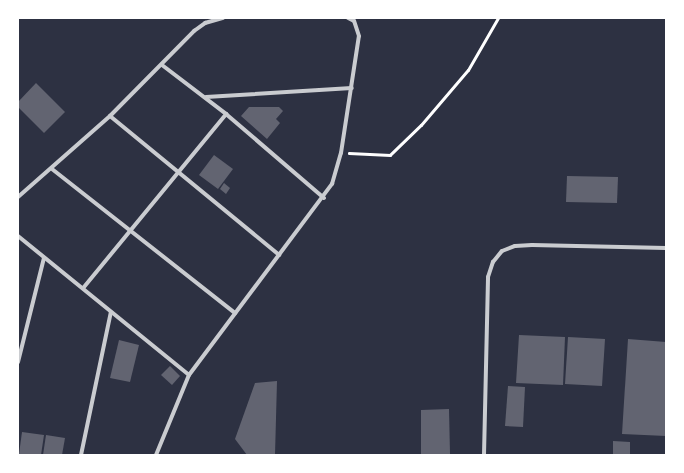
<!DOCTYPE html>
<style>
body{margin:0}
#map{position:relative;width:684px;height:473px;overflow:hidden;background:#2d3142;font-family:Mulish,sans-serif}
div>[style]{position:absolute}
.building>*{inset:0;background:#626471}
.path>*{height:2.5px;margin:-1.25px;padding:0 1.25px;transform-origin:1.25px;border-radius:1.25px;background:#fff}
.minor>*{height:4px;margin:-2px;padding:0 2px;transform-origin:2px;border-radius:2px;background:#caccd0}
span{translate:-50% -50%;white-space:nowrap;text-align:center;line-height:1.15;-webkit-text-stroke:3.5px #fff;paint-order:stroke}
.frame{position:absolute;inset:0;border:19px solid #fff;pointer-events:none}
</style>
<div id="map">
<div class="building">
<div style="clip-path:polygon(36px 83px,65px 112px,44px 133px,18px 107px,18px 102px)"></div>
<div style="clip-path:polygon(249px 107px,279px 107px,283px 111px,276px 119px,280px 123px,267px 139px,241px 116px)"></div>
<div style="clip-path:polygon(214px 155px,233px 169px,218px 189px,199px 175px)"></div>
<div style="clip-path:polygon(567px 176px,618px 177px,617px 203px,566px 202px)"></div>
<div style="clip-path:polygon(224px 183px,230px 188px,226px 194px,220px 189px)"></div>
<div style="clip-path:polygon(519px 335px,565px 337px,563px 385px,516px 383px)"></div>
<div style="clip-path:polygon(568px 337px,605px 339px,602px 386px,565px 384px)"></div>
<div style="clip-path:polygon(628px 339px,666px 342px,666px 436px,622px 434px)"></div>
<div style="clip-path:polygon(119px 340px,139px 345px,130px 382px,110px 378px)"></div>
<div style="clip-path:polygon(170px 366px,180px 376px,172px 385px,161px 375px)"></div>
<div style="clip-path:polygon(277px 381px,275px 455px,247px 455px,235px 439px,255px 383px)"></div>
<div style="clip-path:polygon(508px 386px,525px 387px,523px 427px,505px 426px)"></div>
<div style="clip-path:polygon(449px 409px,450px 454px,421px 454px,421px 410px)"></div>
<div style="clip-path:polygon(22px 432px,44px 435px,41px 455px,19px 454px)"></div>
<div style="clip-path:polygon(46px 435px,65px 438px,62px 455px,43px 455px)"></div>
<div style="clip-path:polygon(613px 441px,630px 442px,630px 455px,613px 455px)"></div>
</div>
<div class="path">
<div style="left:349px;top:153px;width:41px;rotate:2.8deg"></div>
<div style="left:390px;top:155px;width:43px;rotate:-44.1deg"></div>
<div style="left:421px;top:125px;width:72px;rotate:-49.5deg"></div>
<div style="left:468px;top:70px;width:60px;rotate:-60deg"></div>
</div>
<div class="minor">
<div style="left:162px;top:65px;width:81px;rotate:37.4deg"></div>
<div style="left:226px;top:114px;width:129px;rotate:40.6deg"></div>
<div style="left:206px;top:97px;width:146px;rotate:-3.5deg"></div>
<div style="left:110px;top:116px;width:219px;rotate:39.4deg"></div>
<div style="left:52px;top:169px;width:233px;rotate:38.2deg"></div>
<div style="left:18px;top:197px;width:123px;rotate:-41.4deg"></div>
<div style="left:110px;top:116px;width:120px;rotate:-45.3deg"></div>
<div style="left:194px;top:31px;width:14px;rotate:-36deg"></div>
<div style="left:205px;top:23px;width:19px;rotate:-16deg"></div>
<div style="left:18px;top:236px;width:220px;rotate:39.1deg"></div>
<div style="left:84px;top:287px;width:224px;rotate:-50.6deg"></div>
<div style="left:18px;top:362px;width:107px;rotate:-76deg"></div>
<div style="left:81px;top:455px;width:146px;rotate:-78.2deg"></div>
<div style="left:156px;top:455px;width:87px;rotate:-67.6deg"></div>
<div style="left:189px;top:375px;width:239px;rotate:-53.2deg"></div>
<div style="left:332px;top:184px;width:32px;rotate:-74deg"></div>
<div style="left:341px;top:153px;width:118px;rotate:-81.3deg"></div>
<div style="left:359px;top:36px;width:16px;rotate:-108deg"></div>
<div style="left:354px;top:21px;width:7px;rotate:-153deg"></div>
<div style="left:484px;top:455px;width:178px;rotate:-88.7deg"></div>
<div style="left:488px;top:277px;width:16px;rotate:-72deg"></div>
<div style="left:493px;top:262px;width:14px;rotate:-51deg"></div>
<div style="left:502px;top:251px;width:14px;rotate:-21deg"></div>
<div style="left:515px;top:246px;width:17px;rotate:-3deg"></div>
<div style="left:532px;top:245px;width:134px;rotate:1.3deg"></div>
</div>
<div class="frame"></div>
</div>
